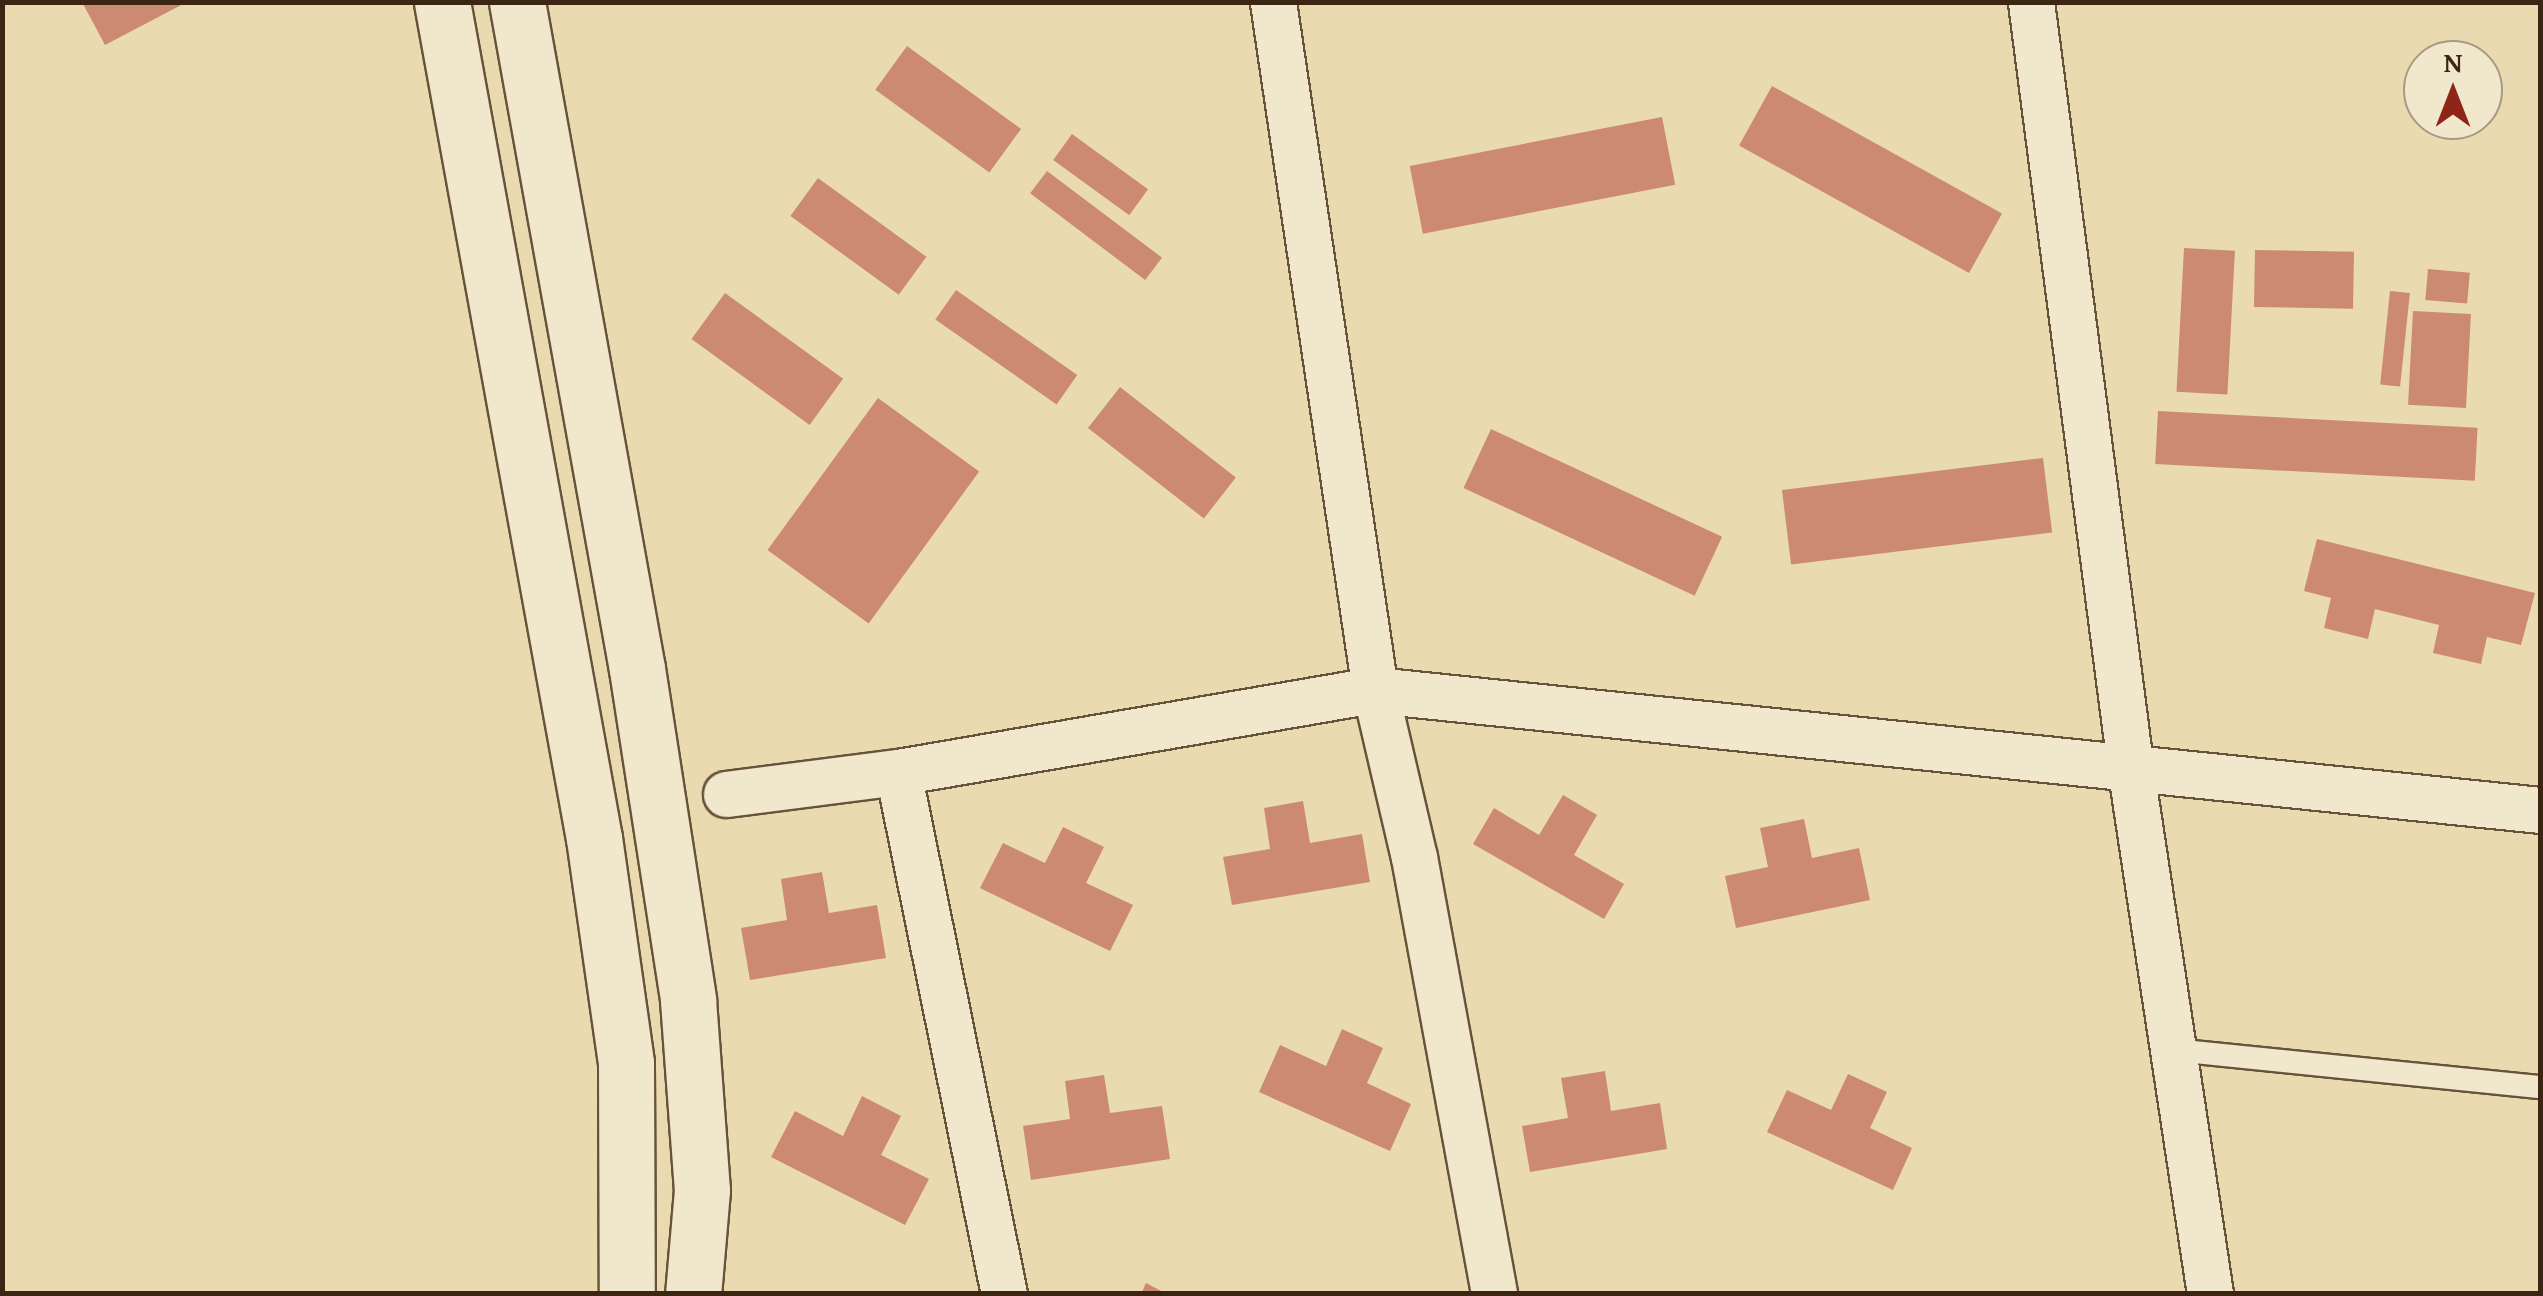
<!DOCTYPE html>
<html>
<head>
<meta charset="utf-8">
<style>
	body { margin:0 }
	#map { position:relative; width:2543px; height:1296px; overflow:hidden; background:#e9dab0; font-family:"Gentium Book Plus",serif }
	div>[style] { position:absolute }
	.building>* { inset:0; background:#cd8a73; transform-origin:0 0 }
	.roads { filter:drop-shadow(2px 0 #68523a) drop-shadow(-2px 0 #68523a) drop-shadow(0 2px #68523a) drop-shadow(0 -2px #68523a) }
	.service>* { height:22px; margin:-11px; padding:0 11px; transform-origin:11px; border-radius:11px; background:#f1e7cc }
	.minor>* { height:45px; margin:-22.5px; padding:0 22.5px; transform-origin:22.5px; border-radius:22.5px; background:#f1e7cc }
	.secondary>* { height:55px; margin:-27.5px; padding:0 27.5px; transform-origin:27.5px; border-radius:27.5px; background:#f1e7cc }
	span { translate:-50% -50%; white-space:nowrap; text-align:center; line-height:1.15; -webkit-text-stroke:8px #f1e7cc; paint-order:stroke }
	.frame { position:absolute; inset:0; border:5px solid #3d2513; pointer-events:none }
	.north { position:absolute; left:2403px; top:40px; width:100px; height:100px; box-sizing:border-box; background:#f1e7cc; border:2px solid #a99982; border-radius:50%; rotate:0deg; font-size:28px; font-weight:700; line-height:40px; text-align:center; color:#3d2513 }
	.north::after { content:''; display:block; margin:auto; width:35px; height:45px; background:#8f2418; clip-path:polygon(50% 0,100% 100%,50% 72%,0 100%) }
</style>
</head>
<body>
<div id="map">
	<div class="building">
		<div style="clip-path:polygon(82px 2px,187px 2px,105px 45px)"></div>
		<div style="left:907px;top:46px;width:141px;height:54px;rotate:36deg"></div>
		<div style="left:1772px;top:86px;width:263px;height:68px;rotate:29deg"></div>
		<div style="left:1662px;top:117px;width:69px;height:257px;rotate:79deg"></div>
		<div style="left:1072px;top:134px;width:94px;height:32px;rotate:36deg"></div>
		<div style="left:1047px;top:171px;width:144px;height:28px;rotate:37deg"></div>
		<div style="left:818px;top:178px;width:134px;height:47px;rotate:36deg"></div>
		<div style="left:2184px;top:248px;width:51px;height:144px;rotate:3deg"></div>
		<div style="left:2255px;top:250px;width:99px;height:57px;rotate:1deg"></div>
		<div style="left:2428px;top:269px;width:42px;height:31px;rotate:5deg"></div>
		<div style="left:956px;top:290px;width:148px;height:36px;rotate:35deg"></div>
		<div style="left:2390px;top:291px;width:20px;height:94px;rotate:6deg"></div>
		<div style="left:725px;top:293px;width:146px;height:57px;rotate:36deg"></div>
		<div style="left:2413px;top:311px;width:58px;height:94px;rotate:3deg"></div>
		<div style="left:1120px;top:387px;width:147px;height:52px;rotate:38deg"></div>
		<div style="left:878px;top:398px;width:125px;height:188px;rotate:36deg"></div>
		<div style="left:2158px;top:411px;width:320px;height:53px;rotate:3deg"></div>
		<div style="left:1491px;top:429px;width:255px;height:65px;rotate:25deg"></div>
		<div style="left:2043px;top:458px;width:75px;height:263px;rotate:83deg"></div>
		<div style="clip-path:polygon(2317px 539px,2535px 593px,2521px 645px,2487px 637px,2481px 664px,2433px 653px,2439px 625px,2375px 609px,2368px 639px,2324px 628px,2331px 598px,2304px 591px)"></div>
		<div style="clip-path:polygon(1563px 795px,1597px 815px,1574px 855px,1624px 884px,1604px 919px,1473px 844px,1494px 808px,1539px 835px)"></div>
		<div style="clip-path:polygon(1303px 801px,1310px 843px,1362px 834px,1370px 882px,1232px 905px,1223px 857px,1270px 849px,1264px 808px)"></div>
		<div style="clip-path:polygon(1804px 819px,1812px 858px,1859px 848px,1870px 900px,1736px 928px,1725px 876px,1768px 867px,1760px 828px)"></div>
		<div style="clip-path:polygon(1063px 827px,1104px 847px,1086px 883px,1133px 905px,1110px 951px,980px 888px,1003px 843px,1045px 863px)"></div>
		<div style="clip-path:polygon(822px 872px,829px 913px,877px 905px,886px 958px,750px 980px,741px 928px,787px 920px,781px 879px)"></div>
		<div style="clip-path:polygon(1342px 1029px,1383px 1048px,1367px 1083px,1411px 1104px,1390px 1151px,1259px 1092px,1280px 1045px,1326px 1066px)"></div>
		<div style="clip-path:polygon(1605px 1071px,1611px 1111px,1660px 1103px,1667px 1149px,1530px 1172px,1522px 1126px,1568px 1118px,1561px 1078px)"></div>
		<div style="clip-path:polygon(1848px 1074px,1887px 1092px,1870px 1128px,1912px 1148px,1893px 1190px,1767px 1132px,1787px 1090px,1831px 1110px)"></div>
		<div style="clip-path:polygon(1104px 1075px,1110px 1113px,1162px 1106px,1170px 1159px,1031px 1180px,1023px 1126px,1070px 1119px,1065px 1081px)"></div>
		<div style="clip-path:polygon(862px 1096px,901px 1116px,881px 1155px,929px 1179px,905px 1225px,771px 1157px,795px 1111px,843px 1136px)"></div>
		<div style="clip-path:polygon(1146px 1283px,1167px 1294px,1141px 1294px)"></div>
	</div>
	<div class="roads">
		<div class="service">
			<div style="left:2174px;top:1050px;width:368px;rotate:5.8deg"></div>
		</div>
		<div class="minor">
			<div style="left:1273px;top:2px;width:696px;rotate:81.57deg"></div>
			<div style="left:1375px;top:690px;width:171px;rotate:76.9deg"></div>
			<div style="left:1414px;top:857px;width:444px;rotate:79.6deg"></div>
			<div style="left:2031px;top:2px;width:776px;rotate:82.6deg"></div>
			<div style="left:2131px;top:772px;width:528px;rotate:81.39deg"></div>
			<div style="left:898px;top:772px;width:533px;rotate:78.52deg"></div>
			<div style="left:726px;top:794px;width:173px;rotate:-7.3deg"></div>
			<div style="left:898px;top:772px;width:484px;rotate:-9.8deg"></div>
			<div style="left:1375px;top:690px;width:1171px;rotate:5.88deg"></div>
		</div>
		<div class="secondary">
			<div style="left:442px;top:2px;width:850px;rotate:79.7deg"></div>
			<div style="left:594px;top:838px;width:227px;rotate:81.9deg"></div>
			<div style="left:626px;top:1063px;width:231px;rotate:89.8deg"></div>
			<div style="left:517px;top:2px;width:678px;rotate:79.8deg"></div>
			<div style="left:637px;top:669px;width:335px;rotate:81.2deg"></div>
			<div style="left:688px;top:1000px;width:191px;rotate:85.8deg"></div>
			<div style="left:702px;top:1190px;width:104px;rotate:94.9deg"></div>
		</div>
	</div>
	<div class="frame"></div>
	<div class="north">N</div>
</div>
</body>
</html>
